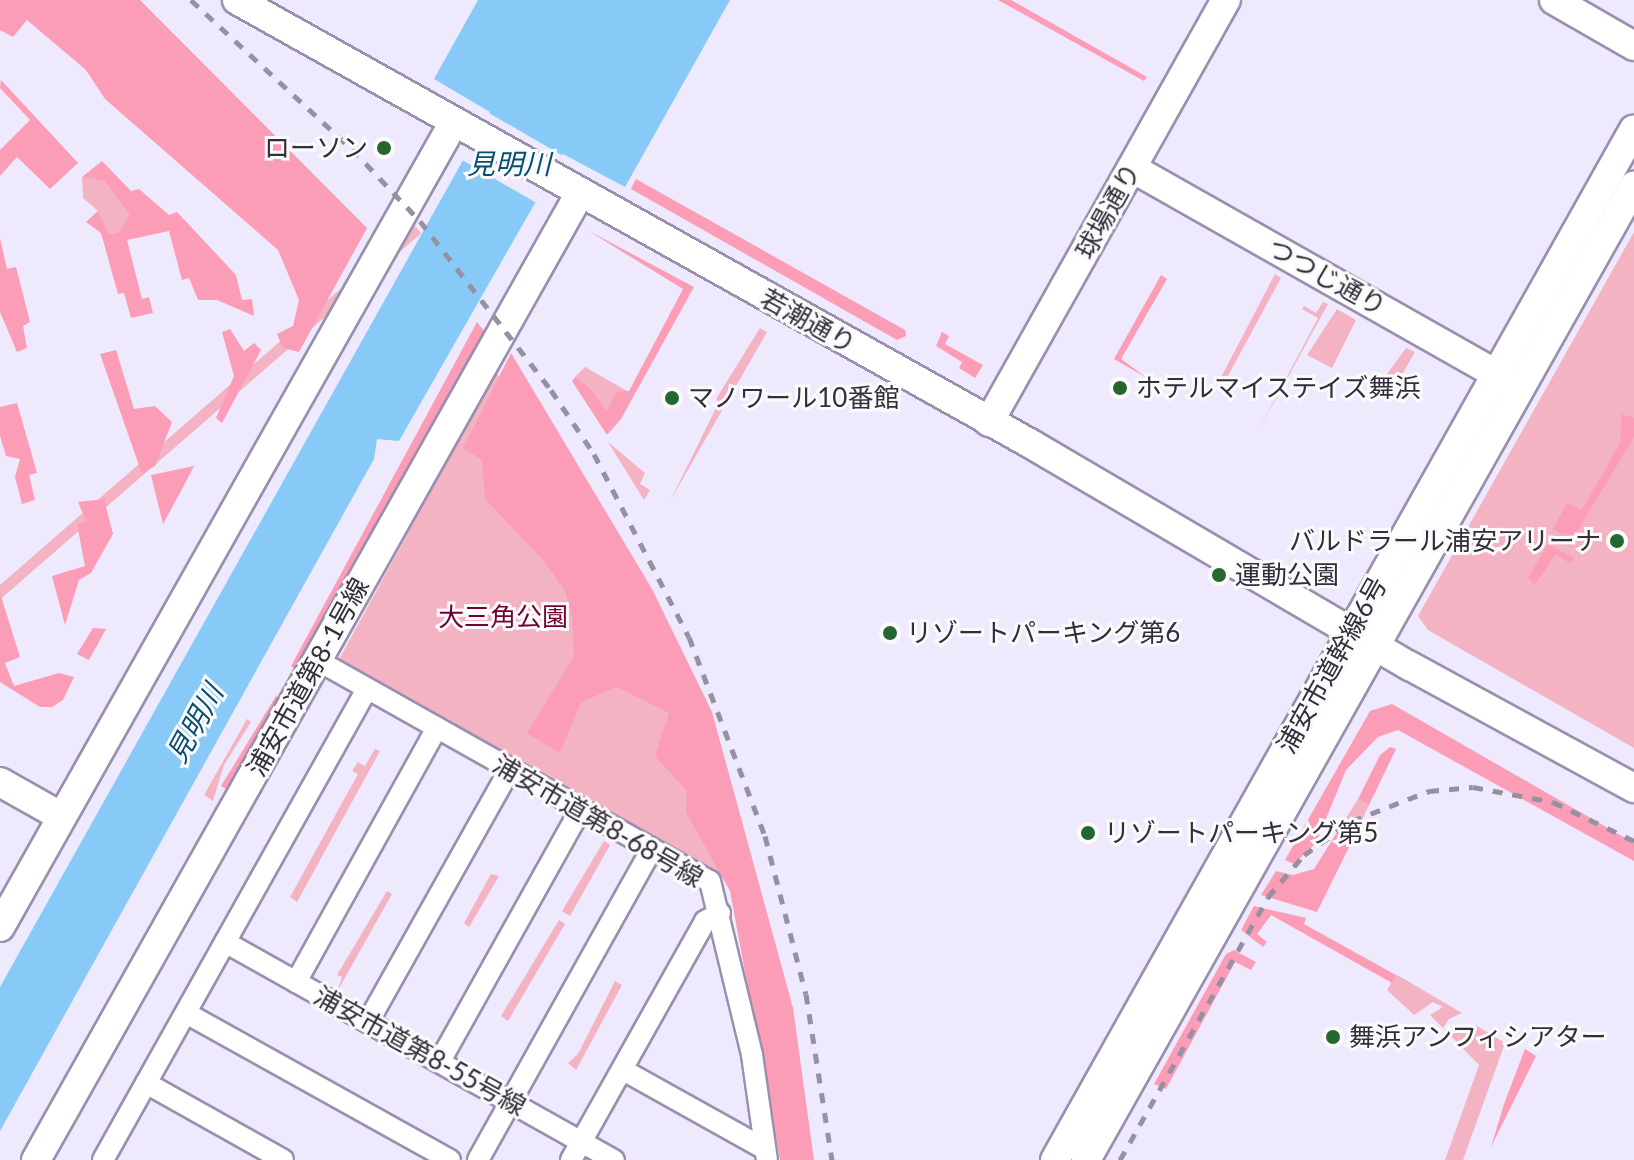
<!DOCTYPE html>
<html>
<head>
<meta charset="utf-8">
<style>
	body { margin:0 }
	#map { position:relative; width:1634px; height:1160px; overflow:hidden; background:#efe9fd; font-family:Lato,"Noto Sans JP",sans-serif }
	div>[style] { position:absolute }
	.green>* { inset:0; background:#f3b3c3; transform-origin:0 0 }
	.forest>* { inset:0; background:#fb9db6 }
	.water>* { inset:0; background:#88caf7 }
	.pier>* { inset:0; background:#efe9fd; transform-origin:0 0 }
	.roads { filter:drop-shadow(2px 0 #9a8fae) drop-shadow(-2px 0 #9a8fae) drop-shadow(0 2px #9a8fae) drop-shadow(0 -2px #9a8fae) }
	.street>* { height:20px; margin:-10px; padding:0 10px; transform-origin:10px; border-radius:10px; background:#fff }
	.secondary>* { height:28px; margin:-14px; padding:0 14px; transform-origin:14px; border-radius:14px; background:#fff }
	.rail>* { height:5px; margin-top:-2.5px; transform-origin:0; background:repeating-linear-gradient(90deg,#9691a1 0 10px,transparent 0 20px) }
	.dots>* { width:22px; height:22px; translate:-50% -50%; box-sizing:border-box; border:4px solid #fafafa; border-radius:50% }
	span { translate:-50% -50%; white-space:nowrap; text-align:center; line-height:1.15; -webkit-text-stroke:6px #fafafa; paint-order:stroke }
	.poi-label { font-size:26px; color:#322e3b }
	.right { translate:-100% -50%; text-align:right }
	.left { translate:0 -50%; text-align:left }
	.street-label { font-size:26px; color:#322e3b }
	.park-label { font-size:26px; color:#720034 }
	.water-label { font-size:28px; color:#084e72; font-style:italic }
</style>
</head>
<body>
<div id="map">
	<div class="green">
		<div style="clip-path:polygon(82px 177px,104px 181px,129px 214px,120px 233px,110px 235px,98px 211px,83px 198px)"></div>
		<div style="left:414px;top:225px;width:11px;height:707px;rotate:49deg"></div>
		<div style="clip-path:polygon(1634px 232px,1634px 748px,1428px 630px,1418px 616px)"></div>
		<div style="clip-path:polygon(1275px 274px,1281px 278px,1223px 385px,1218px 383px)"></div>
		<div style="clip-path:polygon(1323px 302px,1328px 304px,1255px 437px,1318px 318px,1302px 309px,1304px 306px,1316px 313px)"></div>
		<div style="clip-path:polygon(1337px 309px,1356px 320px,1332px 368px,1307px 355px)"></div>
		<div style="clip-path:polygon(760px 328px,767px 332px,670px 501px,719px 402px,716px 399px)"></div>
		<div style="clip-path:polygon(1406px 348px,1415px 352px,1389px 397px,1376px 389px)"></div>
		<div style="clip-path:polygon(585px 367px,629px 392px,606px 412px,589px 387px,575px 377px)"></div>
		<div style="clip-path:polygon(496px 372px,577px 494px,738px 868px,715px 875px,337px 663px)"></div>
		<div style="clip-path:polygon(608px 442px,645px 473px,640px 484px,650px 490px,644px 500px)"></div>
		<div style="clip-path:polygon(247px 719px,251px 722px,224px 765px,213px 801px,204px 795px)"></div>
		<div style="clip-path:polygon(375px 749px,380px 751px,297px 902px,290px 897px,358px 774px,352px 771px,358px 762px,365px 766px)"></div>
		<div style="clip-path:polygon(1358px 799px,1369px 805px,1356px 833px,1341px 826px)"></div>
		<div style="clip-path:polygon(604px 841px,610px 845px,570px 916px,562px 911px)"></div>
		<div style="clip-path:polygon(491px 874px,499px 876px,469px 927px,464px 923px)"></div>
		<div style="clip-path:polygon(387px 891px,392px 894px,337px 992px,342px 977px,337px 975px)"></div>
		<div style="clip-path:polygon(559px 920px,565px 924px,508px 1021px,501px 1016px)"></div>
		<div style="clip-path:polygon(1396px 975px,1399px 976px,1462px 1013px,1449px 1019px,1443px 1028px,1430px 1015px,1443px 1007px,1433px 1002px,1414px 1015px,1387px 990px)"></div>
		<div style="clip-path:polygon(615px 981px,622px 985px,576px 1070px,568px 1063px,578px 1054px)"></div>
		<div style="clip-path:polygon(1477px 1026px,1505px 1043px,1463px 1160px,1445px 1160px,1479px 1065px,1450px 1035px,1455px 1027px)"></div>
	</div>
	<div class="forest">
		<div style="clip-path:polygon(0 0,140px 0,367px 228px,299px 352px,283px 348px,277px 334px,293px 326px,299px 300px,278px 250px,105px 99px,86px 70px,27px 20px,13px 37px,0 30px)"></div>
		<div style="clip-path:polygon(998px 0,1011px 0,1147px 77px,1144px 81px)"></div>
		<div style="clip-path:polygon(1px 80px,78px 163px,50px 189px,17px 157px,0 176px,0 150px,30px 120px,0 88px)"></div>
		<div style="clip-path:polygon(102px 161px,131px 191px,139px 189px,169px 215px,177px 212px,236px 275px,242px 300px,252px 299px,254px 316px,217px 300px,198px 300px,189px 278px,182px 280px,169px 231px,127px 240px,142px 299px,149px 297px,153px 313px,131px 318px,124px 293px,118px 294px,101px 233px,86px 222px,98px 211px,110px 235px,120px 232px,129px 214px,104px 181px,82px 177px)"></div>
		<div style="clip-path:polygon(636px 179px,905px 330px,906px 336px,897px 340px,631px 189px)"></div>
		<div style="clip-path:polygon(587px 230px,694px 287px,621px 419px,607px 435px,572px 381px,575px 377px,589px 387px,607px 411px,616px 392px,629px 391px,683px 289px)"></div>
		<div style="clip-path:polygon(0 238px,7px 269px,16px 267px,30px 322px,23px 326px,27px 348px,17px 352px,0 312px)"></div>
		<div style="clip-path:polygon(1161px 275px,1167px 279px,1121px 359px,1147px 378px,1114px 359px)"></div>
		<div style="clip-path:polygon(477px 322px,488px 336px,299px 672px,291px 666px)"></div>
		<div style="clip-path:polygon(230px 329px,244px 351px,254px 343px,261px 350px,222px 423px,216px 418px,234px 376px,222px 332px)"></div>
		<div style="clip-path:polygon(942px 332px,949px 336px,945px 344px,983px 365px,975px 378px,959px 368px,962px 362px,936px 346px)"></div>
		<div style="clip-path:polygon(116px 350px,134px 409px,155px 406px,172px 422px,155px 466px,142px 474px,100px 354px)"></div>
		<div style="clip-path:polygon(511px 353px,652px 589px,712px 712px,793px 1008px,814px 1160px,780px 1160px,730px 891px,686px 812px,687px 791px,655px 756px,669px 713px,617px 687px,581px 702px,560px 753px,527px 733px,574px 656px,572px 617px,565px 591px,543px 560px,485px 499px,482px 460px,463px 448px)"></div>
		<div style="clip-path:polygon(17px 403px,37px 473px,29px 475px,35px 500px,22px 504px,15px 477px,20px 459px,6px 456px,0 436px,0 407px)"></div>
		<div style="clip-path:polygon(1622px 414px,1634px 418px,1634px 437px,1575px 535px,1559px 533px,1553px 529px,1567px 503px,1582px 510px,1620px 443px)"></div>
		<div style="clip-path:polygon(194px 466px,181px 491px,163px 524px,151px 475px)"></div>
		<div style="clip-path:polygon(104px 499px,113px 534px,91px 573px,79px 580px,65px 625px,52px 576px,85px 566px,77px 524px,86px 521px,78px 502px)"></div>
		<div style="clip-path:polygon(1548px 544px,1574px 558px,1571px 564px,1556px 554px,1535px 584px,1528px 578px)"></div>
		<div style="clip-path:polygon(0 593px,20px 657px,5px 663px,14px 686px,59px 673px,74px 677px,63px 700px,52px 707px,40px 707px,0 682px)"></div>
		<div style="clip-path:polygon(93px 628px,106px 629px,89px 660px,77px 654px)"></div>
		<div style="clip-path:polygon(276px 696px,283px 701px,231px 792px,221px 786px)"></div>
		<div style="clip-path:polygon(1392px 704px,1634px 843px,1634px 861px,1398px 730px,1378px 737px,1346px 770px,1316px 843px,1294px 864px,1285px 860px,1370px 711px)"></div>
		<div style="clip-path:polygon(1390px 747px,1396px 749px,1369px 805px,1358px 799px,1380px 755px)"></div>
		<div style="clip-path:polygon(1341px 826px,1356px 833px,1317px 912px,1261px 895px,1276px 871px,1293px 875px,1314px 869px)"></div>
		<div style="clip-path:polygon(1254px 906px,1306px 918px,1304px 924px,1396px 975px,1392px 983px,1271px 915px,1257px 934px,1267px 942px,1263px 947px,1241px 930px)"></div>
		<div style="clip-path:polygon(1234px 950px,1256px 962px,1251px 970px,1235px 962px,1166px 1089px,1154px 1084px,1226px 954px)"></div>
		<div style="clip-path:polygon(1525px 1049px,1536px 1056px,1491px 1147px,1504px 1104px)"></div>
	</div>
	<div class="water">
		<div style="clip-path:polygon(478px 0,730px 0,625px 187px,563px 154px,399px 441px,377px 439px,374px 459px,0 1131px,0 987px,490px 112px,434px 79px)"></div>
	</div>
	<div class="pier">
		<div style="left:487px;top:112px;width:87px;height:54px;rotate:30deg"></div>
	</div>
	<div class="roads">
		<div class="street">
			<div style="left:317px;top:660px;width:451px;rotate:29.4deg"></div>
			<div style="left:710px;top:881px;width:179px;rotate:76.4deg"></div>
			<div style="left:752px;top:1055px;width:106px;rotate:81.9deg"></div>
			<div style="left:225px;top:942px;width:446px;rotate:29.3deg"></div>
			<div style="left:296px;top:982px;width:291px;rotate:-61deg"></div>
			<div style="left:186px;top:1013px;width:302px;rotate:29.1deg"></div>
			<div style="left:368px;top:1022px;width:290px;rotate:-60.7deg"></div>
			<div style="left:440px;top:1061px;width:289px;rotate:-60.8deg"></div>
			<div style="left:623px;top:1070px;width:162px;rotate:29.1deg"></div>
			<div style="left:146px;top:1083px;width:157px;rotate:29.3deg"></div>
			<div style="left:103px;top:1160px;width:540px;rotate:-60.73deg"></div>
			<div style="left:478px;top:1160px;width:356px;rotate:-60.8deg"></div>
			<div style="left:571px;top:1160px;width:274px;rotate:-60.7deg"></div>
			<div style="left:705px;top:921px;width:17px;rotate:-28deg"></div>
		</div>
		<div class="secondary">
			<div style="left:237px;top:0;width:910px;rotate:29.21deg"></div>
			<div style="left:1031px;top:444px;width:439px;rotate:30.4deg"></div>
			<div style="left:1410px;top:666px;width:255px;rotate:28.6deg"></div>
			<div style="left:1554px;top:0;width:92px;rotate:29.9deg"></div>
			<div style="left:1132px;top:168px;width:435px;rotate:29.5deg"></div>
			<div style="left:989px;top:422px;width:484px;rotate:-60.7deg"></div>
			<div style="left:0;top:782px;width:71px;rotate:29.4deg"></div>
			<div style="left:0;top:927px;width:924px;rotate:-60.58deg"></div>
			<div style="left:36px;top:1160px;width:1110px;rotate:-60.64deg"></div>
			<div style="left:1055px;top:1160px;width:1182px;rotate:-60.68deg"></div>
			<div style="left:1086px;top:1160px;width:1118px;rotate:-60.64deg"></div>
		</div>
	</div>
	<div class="rail">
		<div style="left:191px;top:0;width:219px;rotate:42.8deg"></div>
		<div style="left:352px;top:149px;width:99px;rotate:46.6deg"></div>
		<div style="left:420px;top:221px;width:214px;rotate:52.2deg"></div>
		<div style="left:551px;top:390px;width:77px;rotate:56.1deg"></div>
		<div style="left:594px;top:454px;width:206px;rotate:62.6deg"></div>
		<div style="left:689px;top:637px;width:213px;rotate:69.1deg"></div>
		<div style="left:765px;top:836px;width:163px;rotate:75.5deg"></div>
		<div style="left:806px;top:994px;width:168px;rotate:81.1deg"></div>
		<div style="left:1120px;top:1160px;width:302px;rotate:-60.6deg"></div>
		<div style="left:1268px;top:897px;width:55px;rotate:-49.4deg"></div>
		<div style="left:1304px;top:855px;width:59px;rotate:-35.3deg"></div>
		<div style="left:1352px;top:821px;width:83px;rotate:-21.3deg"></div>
		<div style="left:1429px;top:791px;width:44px;rotate:-5.2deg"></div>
		<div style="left:1473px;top:787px;width:81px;rotate:10.6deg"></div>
		<div style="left:1553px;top:802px;width:90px;rotate:25.7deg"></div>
	</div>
	<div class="dots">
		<div style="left:384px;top:148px;background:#266730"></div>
		<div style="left:1120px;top:388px;background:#266730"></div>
		<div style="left:672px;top:398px;background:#266730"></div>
		<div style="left:1617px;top:541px;background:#266730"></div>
		<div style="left:1219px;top:575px;background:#266730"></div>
		<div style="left:890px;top:633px;background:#266730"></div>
		<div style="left:1088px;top:833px;background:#266730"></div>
		<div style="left:1333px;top:1037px;background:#266730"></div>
	</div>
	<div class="poi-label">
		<span class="right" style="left:368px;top:148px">ローソン</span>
		<span class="left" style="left:1136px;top:388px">ホテルマイステイズ舞浜</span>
		<span class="left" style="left:688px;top:398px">マノワール10番館</span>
		<span class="right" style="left:1601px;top:541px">バルドラール浦安アリーナ</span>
		<span class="left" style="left:1235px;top:575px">運動公園</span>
		<span class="left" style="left:906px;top:633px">リゾートパーキング第6</span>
		<span class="left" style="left:1104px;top:833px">リゾートパーキング第5</span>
		<span class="left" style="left:1349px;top:1037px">舞浜アンフィシアター</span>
	</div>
	<div class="street-label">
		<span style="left:1108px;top:211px;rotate:-61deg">球場通り</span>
		<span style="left:1327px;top:277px;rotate:29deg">つつじ通り</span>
		<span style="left:808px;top:321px;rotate:29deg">若潮通り</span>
		<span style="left:1332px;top:665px;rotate:-61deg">浦安市道幹線6号</span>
		<span style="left:308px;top:677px;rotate:-61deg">浦安市道第8-1号線</span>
		<span style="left:598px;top:821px;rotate:30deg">浦安市道第8-68号線</span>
		<span style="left:420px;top:1051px;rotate:29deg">浦安市道第8-55号線</span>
	</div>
	<div class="park-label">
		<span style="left:503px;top:617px">大三角公園</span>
	</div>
	<div class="water-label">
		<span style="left:509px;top:163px">見明川</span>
		<span style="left:194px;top:723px;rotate:-61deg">見明川</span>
	</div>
</div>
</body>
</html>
